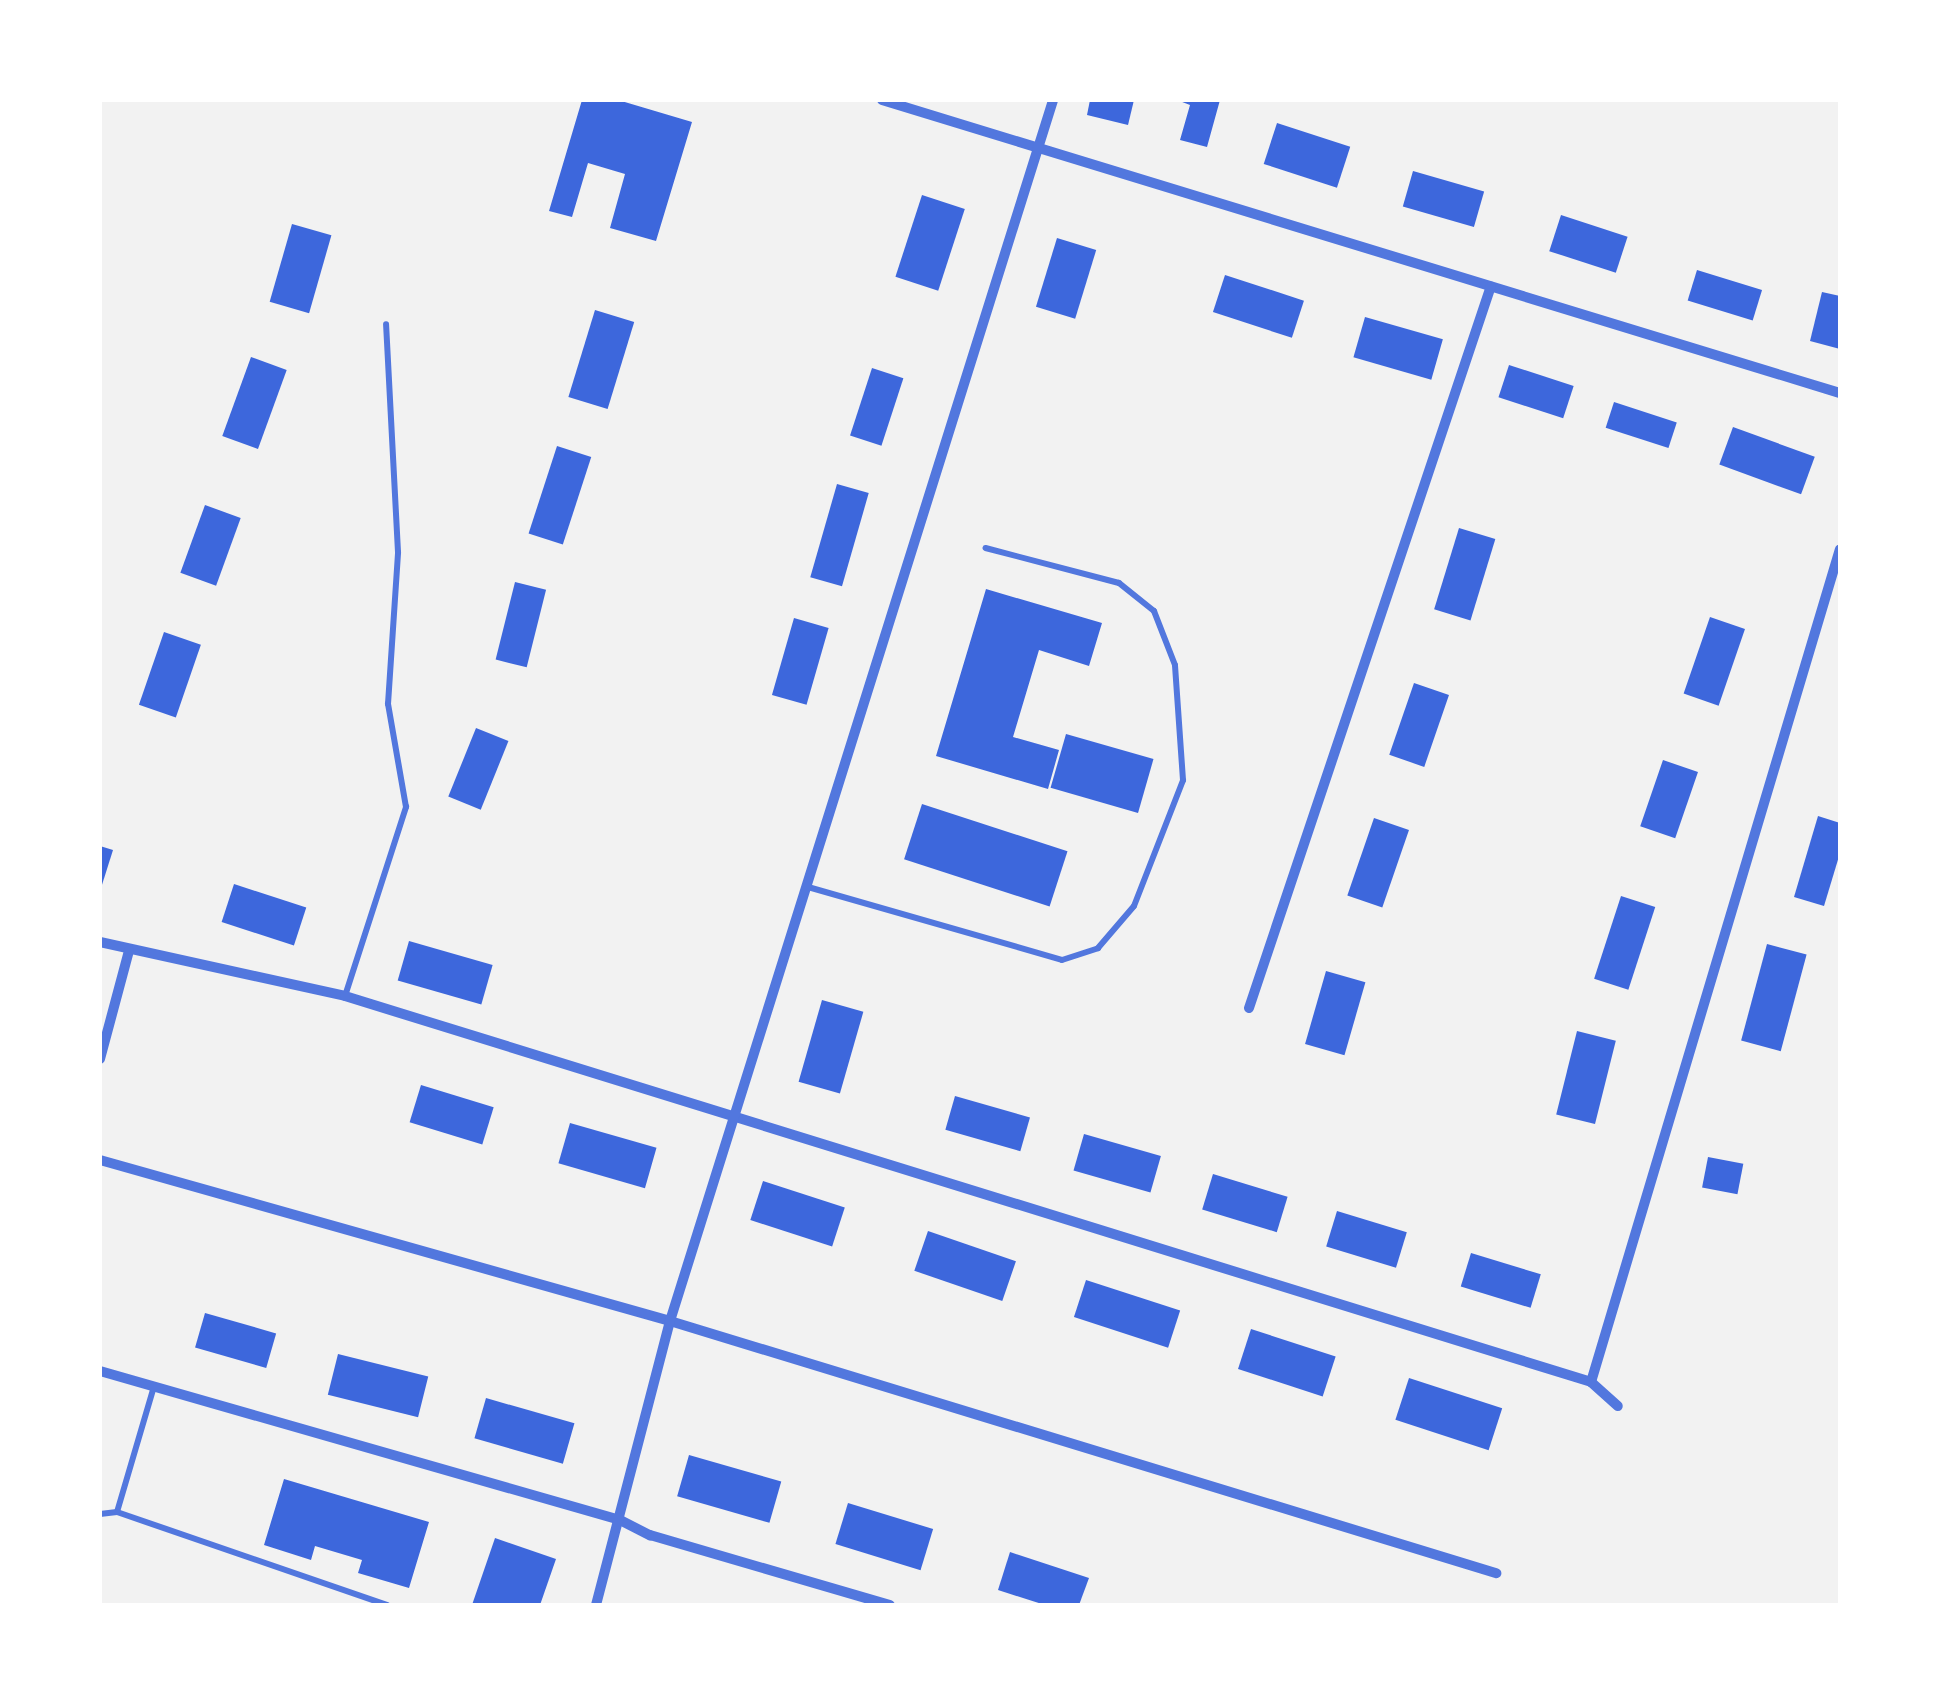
<!DOCTYPE html>
<html>
<head>
<meta charset="utf-8">
<style>
	body { margin:0 }
	#map { position:relative; width:1940px; height:1705px; overflow:hidden; background:#f2f2f2; font-family:"Exo 2",sans-serif }
	div>[style] { position:absolute }
	.building>* { inset:0; background:#3d67dc; transform-origin:0 0 }
	.service>* { height:6px; margin:-3px; padding:0 3px; transform-origin:3px; border-radius:3px; background:#5277de }
	.minor>* { height:10px; margin:-5px; padding:0 5px; transform-origin:5px; border-radius:5px; background:#5277de }
	span { translate:-50% -50%; white-space:nowrap; text-align:center; line-height:1.15; -webkit-text-stroke:8px #fff; paint-order:stroke }
	.frame { position:absolute; inset:0; border:102px solid #fff; pointer-events:none }
</style>
</head>
<body>
<div id="map">
	<div class="building">
		<div style="clip-path:polygon(582px 100px,618px 100px,692px 122px,656px 241px,610px 228px,625px 174px,588px 163px,572px 217px,549px 211px)"></div>
		<div style="clip-path:polygon(1090px 100px,1134px 100px,1128px 125px,1087px 115px)"></div>
		<div style="clip-path:polygon(1177px 100px,1220px 100px,1207px 147px,1180px 140px,1190px 105px)"></div>
		<div style="left:1277px;top:123px;width:77px;height:43px;rotate:18deg"></div>
		<div style="left:1413px;top:171px;width:74px;height:37px;rotate:16deg"></div>
		<div style="left:922px;top:195px;width:45px;height:86px;rotate:18deg"></div>
		<div style="left:1561px;top:215px;width:70px;height:38px;rotate:18deg"></div>
		<div style="left:292px;top:224px;width:41px;height:81px;rotate:16deg"></div>
		<div style="left:1057px;top:238px;width:41px;height:72px;rotate:17deg"></div>
		<div style="left:1697px;top:270px;width:68px;height:32px;rotate:17deg"></div>
		<div style="left:1225px;top:275px;width:83px;height:39px;rotate:18deg"></div>
		<div style="clip-path:polygon(1822px 292px,1840px 296px,1840px 349px,1810px 341px)"></div>
		<div style="left:595px;top:310px;width:41px;height:91px;rotate:17deg"></div>
		<div style="left:1365px;top:317px;width:81px;height:42px;rotate:16deg"></div>
		<div style="left:251px;top:357px;width:38px;height:84px;rotate:20deg"></div>
		<div style="left:1509px;top:365px;width:68px;height:34px;rotate:18deg"></div>
		<div style="left:872px;top:368px;width:33px;height:71px;rotate:18deg"></div>
		<div style="left:1614px;top:402px;width:66px;height:27px;rotate:18deg"></div>
		<div style="left:1733px;top:427px;width:87px;height:40px;rotate:20deg"></div>
		<div style="left:557px;top:446px;width:36px;height:92px;rotate:18deg"></div>
		<div style="left:837px;top:484px;width:33px;height:97px;rotate:16deg"></div>
		<div style="left:205px;top:505px;width:38px;height:72px;rotate:20deg"></div>
		<div style="left:1459px;top:528px;width:38px;height:85px;rotate:17deg"></div>
		<div style="left:515px;top:582px;width:32px;height:80px;rotate:14deg"></div>
		<div style="clip-path:polygon(986px 589px,1102px 623px,1089px 666px,1039px 650px,1013px 737px,1059px 750px,1048px 789px,936px 756px)"></div>
		<div style="left:1710px;top:617px;width:37px;height:81px;rotate:19deg"></div>
		<div style="left:794px;top:618px;width:36px;height:80px;rotate:16deg"></div>
		<div style="left:164px;top:632px;width:39px;height:77px;rotate:19deg"></div>
		<div style="left:1414px;top:683px;width:37px;height:76px;rotate:19deg"></div>
		<div style="left:476px;top:728px;width:35px;height:74px;rotate:22deg"></div>
		<div style="left:1066px;top:734px;width:91px;height:56px;rotate:16deg"></div>
		<div style="left:1663px;top:760px;width:37px;height:70px;rotate:19deg"></div>
		<div style="left:922px;top:804px;width:153px;height:58px;rotate:18deg"></div>
		<div style="clip-path:polygon(1818px 816px,1840px 823px,1840px 853px,1824px 906px,1794px 897px)"></div>
		<div style="left:1374px;top:818px;width:37px;height:82px;rotate:19deg"></div>
		<div style="clip-path:polygon(100px 846px,113px 850px,101px 888px,100px 888px)"></div>
		<div style="left:234px;top:884px;width:76px;height:40px;rotate:18deg"></div>
		<div style="left:1621px;top:896px;width:36px;height:87px;rotate:18deg"></div>
		<div style="left:409px;top:941px;width:87px;height:41px;rotate:16deg"></div>
		<div style="left:1767px;top:944px;width:41px;height:100px;rotate:15deg"></div>
		<div style="left:1326px;top:971px;width:41px;height:76px;rotate:16deg"></div>
		<div style="left:822px;top:1000px;width:43px;height:85px;rotate:16deg"></div>
		<div style="left:1577px;top:1031px;width:40px;height:86px;rotate:14deg"></div>
		<div style="left:421px;top:1085px;width:76px;height:39px;rotate:17deg"></div>
		<div style="left:955px;top:1096px;width:78px;height:35px;rotate:16deg"></div>
		<div style="left:570px;top:1123px;width:90px;height:42px;rotate:16deg"></div>
		<div style="left:1084px;top:1134px;width:80px;height:38px;rotate:16deg"></div>
		<div style="left:1708px;top:1157px;width:36px;height:31px;rotate:11deg"></div>
		<div style="left:1213px;top:1174px;width:78px;height:37px;rotate:17deg"></div>
		<div style="left:763px;top:1181px;width:86px;height:41px;rotate:18deg"></div>
		<div style="left:1337px;top:1211px;width:73px;height:37px;rotate:17deg"></div>
		<div style="left:928px;top:1231px;width:93px;height:42px;rotate:19deg"></div>
		<div style="left:1471px;top:1253px;width:73px;height:35px;rotate:17deg"></div>
		<div style="left:1086px;top:1280px;width:99px;height:39px;rotate:18deg"></div>
		<div style="left:205px;top:1313px;width:74px;height:36px;rotate:16deg"></div>
		<div style="left:1251px;top:1329px;width:89px;height:42px;rotate:18deg"></div>
		<div style="left:338px;top:1354px;width:93px;height:42px;rotate:14deg"></div>
		<div style="left:1409px;top:1378px;width:98px;height:44px;rotate:18deg"></div>
		<div style="left:486px;top:1398px;width:92px;height:42px;rotate:16deg"></div>
		<div style="left:689px;top:1455px;width:96px;height:43px;rotate:16deg"></div>
		<div style="clip-path:polygon(284px 1479px,429px 1522px,409px 1588px,358px 1573px,362px 1560px,315px 1546px,311px 1560px,264px 1545px)"></div>
		<div style="left:848px;top:1503px;width:89px;height:43px;rotate:17deg"></div>
		<div style="clip-path:polygon(495px 1538px,556px 1559px,540px 1605px,472px 1605px)"></div>
		<div style="clip-path:polygon(1010px 1552px,1089px 1578px,1079px 1605px,1045px 1605px,998px 1590px)"></div>
	</div>
	<div class="service">
		<div style="left:808px;top:887px;width:264px;rotate:16deg"></div>
		<div style="left:1062px;top:960px;width:38px;rotate:-18deg"></div>
		<div style="left:1098px;top:948px;width:55px;rotate:-49.4deg"></div>
		<div style="left:1134px;top:906px;width:135px;rotate:-68.7deg"></div>
		<div style="left:1183px;top:780px;width:115px;rotate:-94deg"></div>
		<div style="left:1175px;top:665px;width:58px;rotate:-111.3deg"></div>
		<div style="left:1154px;top:611px;width:45px;rotate:-141.3deg"></div>
		<div style="left:1119px;top:583px;width:138px;rotate:-165.3deg"></div>
		<div style="left:345px;top:996px;width:199px;rotate:-72.1deg"></div>
		<div style="left:406px;top:807px;width:105px;rotate:-99.9deg"></div>
		<div style="left:388px;top:704px;width:152px;rotate:-86.2deg"></div>
		<div style="left:398px;top:552px;width:228px;rotate:-93deg"></div>
		<div style="left:117px;top:1512px;width:131px;rotate:-73.6deg"></div>
		<div style="left:100px;top:1514px;width:17px;rotate:-7deg"></div>
		<div style="left:117px;top:1512px;width:286px;rotate:19deg"></div>
	</div>
	<div class="minor">
		<div style="left:882px;top:100px;width:1002px;rotate:17.01deg"></div>
		<div style="left:100px;top:942px;width:251px;rotate:12.4deg"></div>
		<div style="left:345px;top:996px;width:1304px;rotate:17.21deg"></div>
		<div style="left:1591px;top:1382px;width:36px;rotate:42deg"></div>
		<div style="left:1249px;top:1008px;width:761px;rotate:-71.47deg"></div>
		<div style="left:100px;top:1059px;width:112px;rotate:-75deg"></div>
		<div style="left:100px;top:1160px;width:592px;rotate:15.77deg"></div>
		<div style="left:670px;top:1321px;width:864px;rotate:16.97deg"></div>
		<div style="left:100px;top:1371px;width:541px;rotate:15.99deg"></div>
		<div style="left:620px;top:1520px;width:34px;rotate:27deg"></div>
		<div style="left:650px;top:1535px;width:250px;rotate:16.3deg"></div>
		<div style="left:1591px;top:1382px;width:869px;rotate:-73.36deg"></div>
		<div style="left:596px;top:1605px;width:293px;rotate:-75.4deg"></div>
		<div style="left:670px;top:1321px;width:1280px;rotate:-72.58deg"></div>
	</div>
	<div class="frame"></div>
</div>
</body>
</html>
